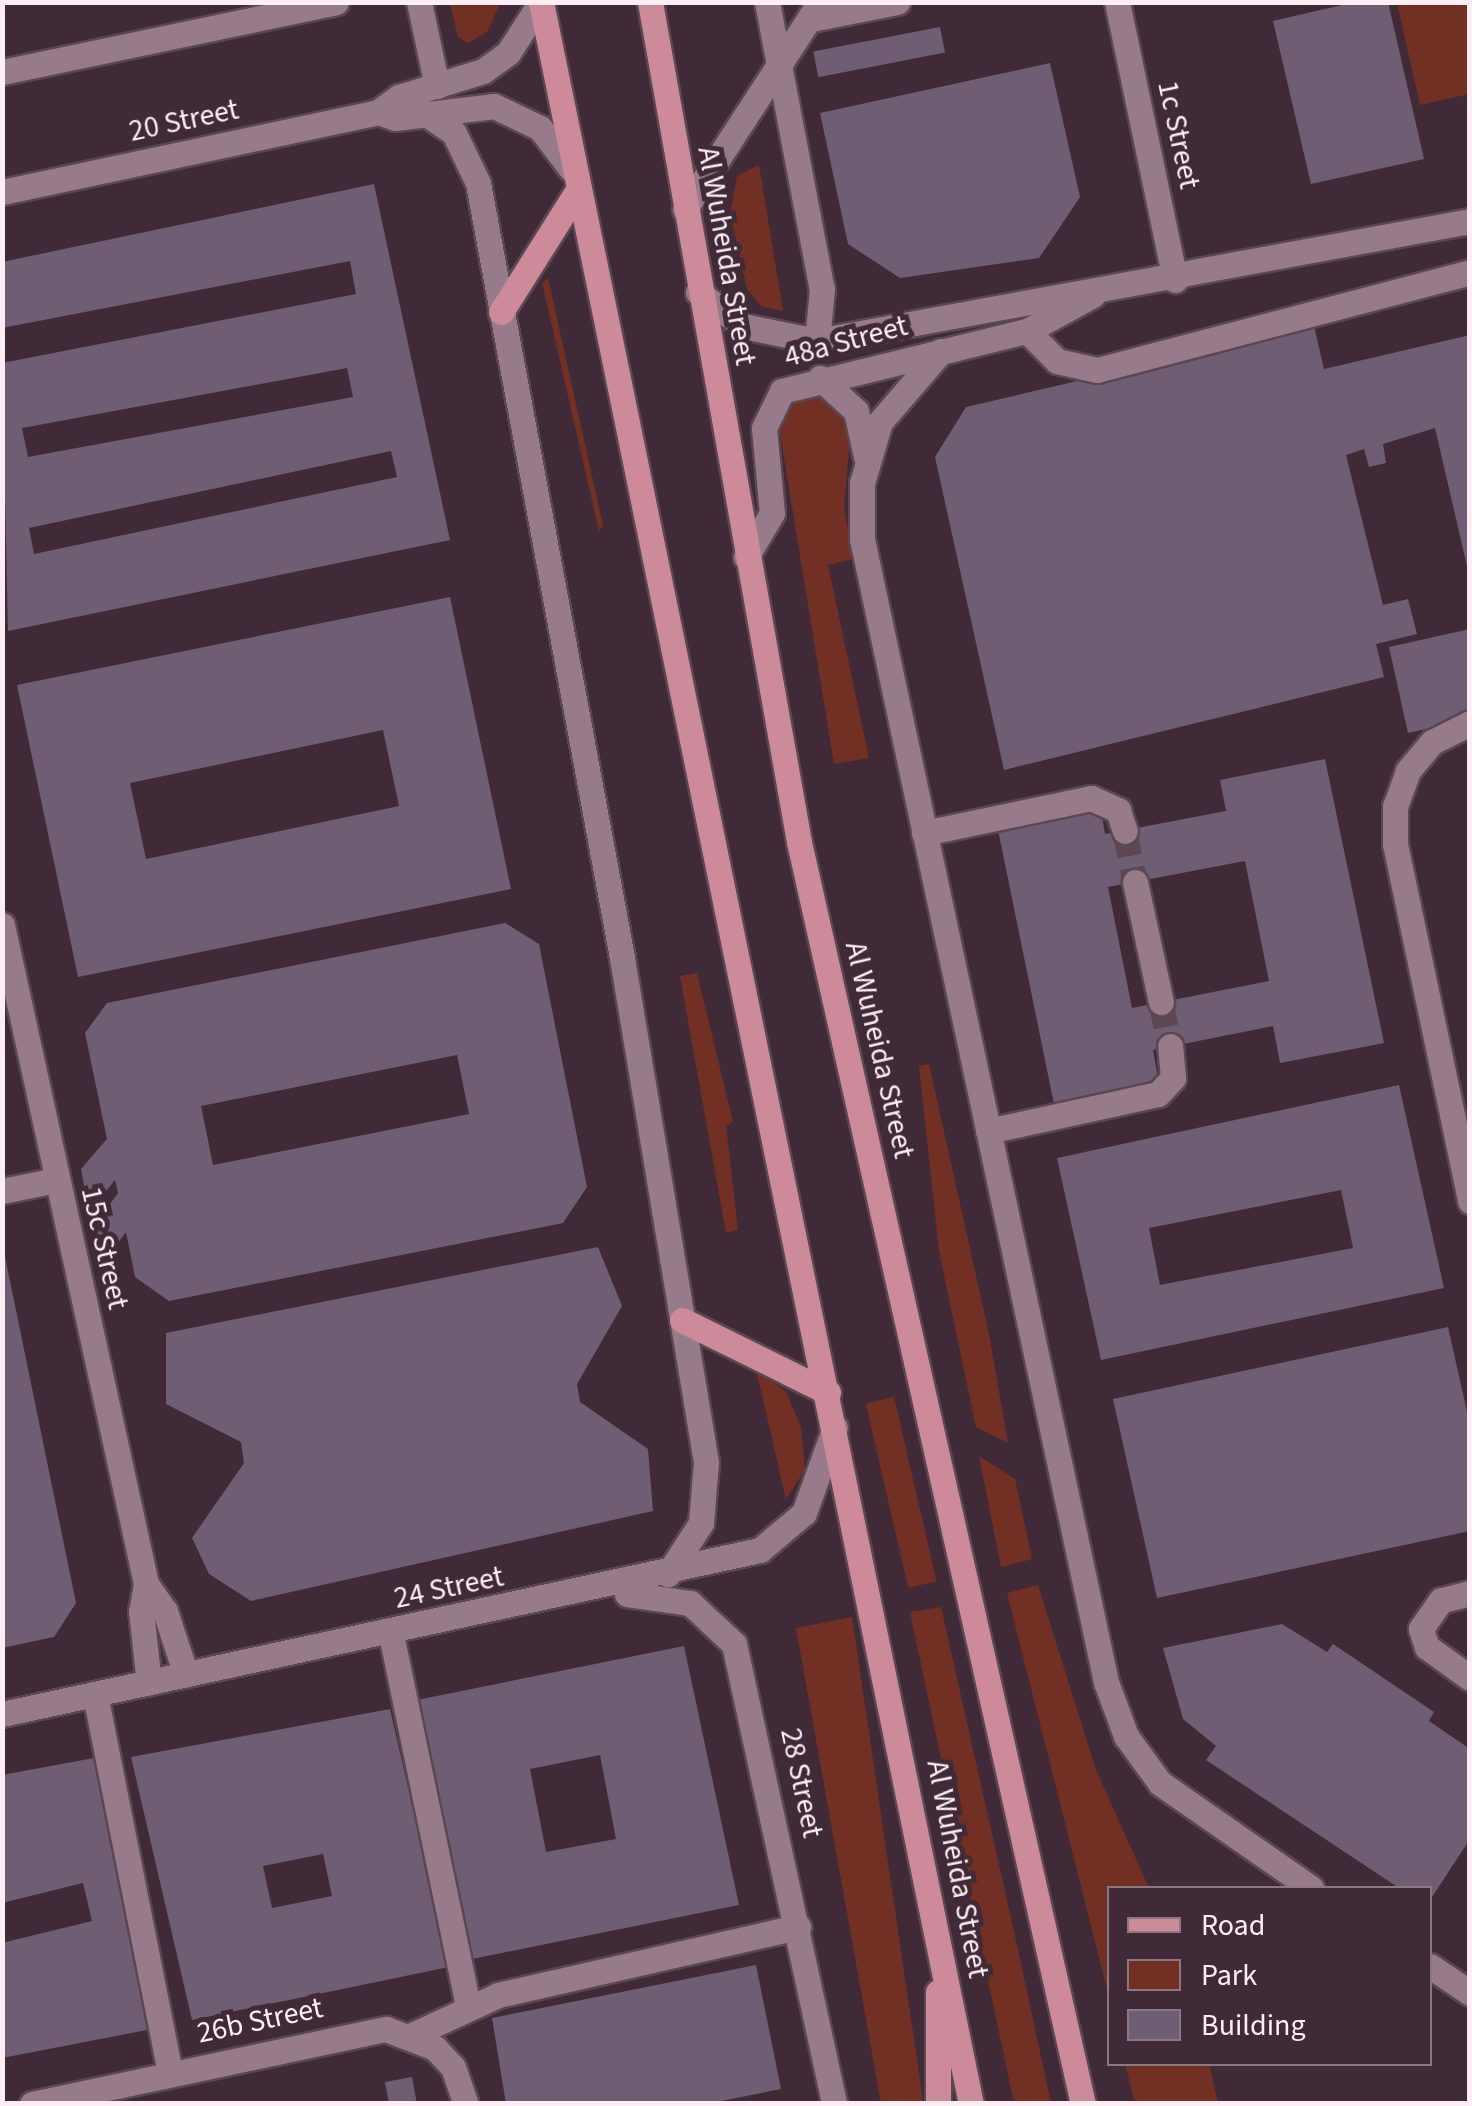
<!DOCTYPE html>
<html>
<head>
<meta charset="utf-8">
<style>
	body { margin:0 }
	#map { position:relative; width:1472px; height:2106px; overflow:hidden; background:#412a37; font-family:"Source Sans 3",sans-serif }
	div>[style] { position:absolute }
	.green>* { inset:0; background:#723024; transform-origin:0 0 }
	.building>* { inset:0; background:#6f5d73; transform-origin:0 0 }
	.minor-tunnel>* { height:25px; margin-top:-12.5px; transform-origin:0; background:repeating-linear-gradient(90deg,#5d4754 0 25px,transparent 0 37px) }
	.roads { filter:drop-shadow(2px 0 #5a4752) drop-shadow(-2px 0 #5a4752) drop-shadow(0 2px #5a4752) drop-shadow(0 -2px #5a4752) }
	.minor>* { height:25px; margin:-12.5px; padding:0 12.5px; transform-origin:12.5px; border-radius:12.5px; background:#977b8a }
	.major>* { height:25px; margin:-12.5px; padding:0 12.5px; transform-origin:12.5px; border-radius:12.5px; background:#cd8a9a }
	span { translate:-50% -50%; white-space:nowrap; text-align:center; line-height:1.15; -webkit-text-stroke:10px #412a37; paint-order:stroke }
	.street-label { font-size:30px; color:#fdedf5 }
	.frame { position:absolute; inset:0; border:5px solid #fdedf5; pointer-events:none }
	.legend { position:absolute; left:1107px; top:1886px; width:325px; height:180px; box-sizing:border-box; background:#412a37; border:2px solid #8c7883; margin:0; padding:12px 18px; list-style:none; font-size:30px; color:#fdedf5 }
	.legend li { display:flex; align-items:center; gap:20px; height:50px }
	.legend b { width:50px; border:2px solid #8c7883 }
</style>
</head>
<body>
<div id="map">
	<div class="green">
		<div style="clip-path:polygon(450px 3px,450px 2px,500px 3px,488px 31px,468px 43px,458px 37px)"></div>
		<div style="clip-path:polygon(1397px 3px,1469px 3px,1469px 94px,1420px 105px)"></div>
		<div style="clip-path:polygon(759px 165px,783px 311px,761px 306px,747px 289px,730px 212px,737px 176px)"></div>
		<div style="clip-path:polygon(548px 278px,603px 525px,599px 531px,542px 283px)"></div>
		<div style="clip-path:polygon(826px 388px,851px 427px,844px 506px,853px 559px,828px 565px,869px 758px,834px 764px,778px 421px,782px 404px)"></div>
		<div style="clip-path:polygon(697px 973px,733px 1122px,726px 1126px,738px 1230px,726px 1233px,680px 976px)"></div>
		<div style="clip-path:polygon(929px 1064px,989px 1334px,1008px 1443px,976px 1427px,939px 1251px,919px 1066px)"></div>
		<div style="clip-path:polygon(756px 1369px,786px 1392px,801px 1427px,805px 1470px,786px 1499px)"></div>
		<div style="left:894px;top:1397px;width:189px;height:29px;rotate:77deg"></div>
		<div style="clip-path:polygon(979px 1456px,1015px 1479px,1032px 1559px,1001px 1567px)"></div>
		<div style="clip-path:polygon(1038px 1585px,1096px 1770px,1149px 1888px,1110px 1888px,1109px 1997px,1007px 1593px)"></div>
		<div style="clip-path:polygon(941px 1607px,1015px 1936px,1051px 2103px,1014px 2103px,910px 1612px)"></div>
		<div style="clip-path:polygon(852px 1617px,918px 2067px,923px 2103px,881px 2103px,796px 1628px)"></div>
		<div style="clip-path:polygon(1125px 2064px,1209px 2064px,1218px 2103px,1135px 2103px)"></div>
	</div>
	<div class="building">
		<div style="clip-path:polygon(1355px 2px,1388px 2px,1424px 159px,1311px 184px,1273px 21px)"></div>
		<div style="left:940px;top:27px;width:26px;height:129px;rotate:79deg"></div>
		<div style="clip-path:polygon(1050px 63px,1080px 197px,1039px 258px,900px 278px,848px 244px,820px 113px)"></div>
		<div style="clip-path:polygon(evenodd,374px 184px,450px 540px,8px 631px,2px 363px,356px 294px,350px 261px,2px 328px,2px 262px,374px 184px,347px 368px,353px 397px,28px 457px,22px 428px,347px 368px,374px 184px,391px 451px,397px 477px,34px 554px,29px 528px,391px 451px)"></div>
		<div style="clip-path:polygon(1314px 326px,1324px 369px,1470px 335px,1470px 579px,1435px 428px,1383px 444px,1386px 463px,1369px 467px,1364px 449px,1346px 455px,1383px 605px,1408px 599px,1417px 634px,1376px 644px,1384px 677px,1004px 770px,935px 457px,966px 407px)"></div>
		<div style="clip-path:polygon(evenodd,450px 597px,511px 889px,78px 977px,17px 685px,450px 597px,383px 730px,399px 806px,146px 859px,130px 783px,383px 730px)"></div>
		<div style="clip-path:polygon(1470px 629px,1470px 719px,1408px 733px,1389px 647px)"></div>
		<div style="clip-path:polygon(evenodd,1325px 759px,1384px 1043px,1280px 1063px,1273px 1026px,1153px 1050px,1159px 1083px,1054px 1104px,997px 825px,1100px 805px,1105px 834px,1226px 811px,1220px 780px,1325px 759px,1245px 861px,1269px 981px,1132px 1008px,1108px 887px,1245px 861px)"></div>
		<div style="clip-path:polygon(evenodd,505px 923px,539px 944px,587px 1187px,563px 1223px,169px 1301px,135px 1277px,126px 1232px,102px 1264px,94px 1226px,118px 1193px,115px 1180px,89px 1212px,81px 1169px,107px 1139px,85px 1033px,107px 1003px,505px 923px,457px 1055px,469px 1114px,213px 1165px,201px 1106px,457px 1055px)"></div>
		<div style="clip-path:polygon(evenodd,1399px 1085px,1444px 1288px,1101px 1360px,1057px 1158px,1399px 1085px,1341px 1190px,1353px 1248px,1160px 1285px,1149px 1228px,1341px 1190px)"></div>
		<div style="clip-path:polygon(2px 1242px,76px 1603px,54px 1637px,2px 1648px)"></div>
		<div style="clip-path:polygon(598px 1247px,622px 1306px,577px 1384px,580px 1402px,648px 1449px,653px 1511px,251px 1601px,209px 1574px,192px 1538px,244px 1463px,241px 1442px,166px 1404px,166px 1333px)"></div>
		<div style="clip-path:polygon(1448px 1327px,1470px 1425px,1470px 1531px,1157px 1598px,1113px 1399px)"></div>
		<div style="clip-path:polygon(1282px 1624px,1327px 1652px,1333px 1644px,1434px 1712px,1429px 1721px,1470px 1749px,1470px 1839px,1430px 1900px,1430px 1888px,1399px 1888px,1206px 1760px,1216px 1746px,1183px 1719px,1163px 1648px)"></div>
		<div style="clip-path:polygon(evenodd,684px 1646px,739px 1905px,472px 1959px,417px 1700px,684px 1646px,600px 1755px,616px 1839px,546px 1852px,530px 1769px,600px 1755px)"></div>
		<div style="clip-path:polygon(evenodd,390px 1709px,449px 1967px,192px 2020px,131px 1757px,390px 1709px,323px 1854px,332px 1896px,272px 1908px,263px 1866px,323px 1854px)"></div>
		<div style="clip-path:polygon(94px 1758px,152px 2029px,2px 2058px,2px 1943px,92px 1921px,83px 1883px,2px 1903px,2px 1775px)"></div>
		<div style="clip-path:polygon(756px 1965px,781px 2089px,706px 2104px,506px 2104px,492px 2018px)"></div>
		<div style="clip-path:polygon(412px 2077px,417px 2104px,389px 2104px,385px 2082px)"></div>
	</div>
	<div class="minor-tunnel">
		<div style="left:1125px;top:831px;width:52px;rotate:78.9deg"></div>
		<div style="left:1161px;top:1002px;width:45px;rotate:78.4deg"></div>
	</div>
	<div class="roads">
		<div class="minor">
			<div style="left:419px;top:2px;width:86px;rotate:77.9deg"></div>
			<div style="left:767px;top:2px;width:292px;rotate:79.2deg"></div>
			<div style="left:822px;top:289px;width:52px;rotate:95.5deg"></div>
			<div style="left:1117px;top:2px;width:284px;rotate:78.2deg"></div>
			<div style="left:811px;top:19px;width:88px;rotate:-11.2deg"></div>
			<div style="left:2px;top:72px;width:341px;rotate:-11.8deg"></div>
			<div style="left:378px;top:112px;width:18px;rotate:19deg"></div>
			<div style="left:395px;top:118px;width:100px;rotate:-6.9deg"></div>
			<div style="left:494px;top:106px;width:51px;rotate:25.6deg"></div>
			<div style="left:540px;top:128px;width:51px;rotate:52.9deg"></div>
			<div style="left:423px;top:112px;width:37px;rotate:34deg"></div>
			<div style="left:454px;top:133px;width:55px;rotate:64.4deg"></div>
			<div style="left:478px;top:183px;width:788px;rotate:79.47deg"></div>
			<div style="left:622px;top:958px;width:511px;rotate:80.54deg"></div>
			<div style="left:706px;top:1462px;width:61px;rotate:94.7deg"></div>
			<div style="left:701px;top:1523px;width:61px;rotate:122.9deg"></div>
			<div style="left:2px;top:192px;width:384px;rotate:-12deg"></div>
			<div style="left:378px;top:112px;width:26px;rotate:-36deg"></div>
			<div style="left:399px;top:97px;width:88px;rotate:-17.2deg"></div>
			<div style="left:483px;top:71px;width:31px;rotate:-36deg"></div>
			<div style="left:508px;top:53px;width:61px;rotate:-57.1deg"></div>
			<div style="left:685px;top:209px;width:247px;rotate:-56.9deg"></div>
			<div style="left:698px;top:292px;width:56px;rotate:37.1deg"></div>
			<div style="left:743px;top:326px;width:76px;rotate:11.5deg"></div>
			<div style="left:817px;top:341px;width:664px;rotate:-10.41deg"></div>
			<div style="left:1027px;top:331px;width:42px;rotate:45deg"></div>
			<div style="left:1057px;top:361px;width:41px;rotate:12.7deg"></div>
			<div style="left:1097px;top:370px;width:386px;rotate:-14.7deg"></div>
			<div style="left:941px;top:351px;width:94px;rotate:130.7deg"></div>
			<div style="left:880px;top:422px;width:64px;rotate:106.4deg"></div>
			<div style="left:862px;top:483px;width:56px;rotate:90deg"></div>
			<div style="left:862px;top:539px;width:1169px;rotate:77.95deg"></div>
			<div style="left:1106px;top:1682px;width:58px;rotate:69.7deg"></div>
			<div style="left:1126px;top:1736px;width:58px;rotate:54.1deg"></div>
			<div style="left:1160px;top:1783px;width:184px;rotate:34.8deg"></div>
			<div style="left:820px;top:378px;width:49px;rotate:42.5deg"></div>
			<div style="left:856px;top:411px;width:47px;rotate:77.7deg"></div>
			<div style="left:746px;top:557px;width:51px;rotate:-59.4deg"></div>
			<div style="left:772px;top:513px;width:85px;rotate:-95.4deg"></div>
			<div style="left:764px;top:428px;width:41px;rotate:-64.1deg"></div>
			<div style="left:782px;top:391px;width:252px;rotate:-13.8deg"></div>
			<div style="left:1027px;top:331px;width:75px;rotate:-28.6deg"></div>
			<div style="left:1470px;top:723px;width:42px;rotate:153.4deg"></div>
			<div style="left:1432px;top:742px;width:38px;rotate:130deg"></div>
			<div style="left:1408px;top:771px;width:37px;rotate:110deg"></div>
			<div style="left:1395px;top:806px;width:38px;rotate:90deg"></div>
			<div style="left:1395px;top:844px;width:365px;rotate:78.1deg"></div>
			<div style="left:924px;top:833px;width:171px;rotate:-11.8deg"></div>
			<div style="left:1091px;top:798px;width:30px;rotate:24deg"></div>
			<div style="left:1118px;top:810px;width:22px;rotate:72deg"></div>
			<div style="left:1135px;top:882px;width:123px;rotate:77.8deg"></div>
			<div style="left:2px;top:925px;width:675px;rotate:77.67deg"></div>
			<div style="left:146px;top:1584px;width:27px;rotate:100deg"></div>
			<div style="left:141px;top:1611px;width:72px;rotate:83.7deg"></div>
			<div style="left:988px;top:1131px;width:174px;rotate:-12.3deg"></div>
			<div style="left:1158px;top:1094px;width:22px;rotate:-47deg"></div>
			<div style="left:1173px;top:1078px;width:32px;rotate:-95deg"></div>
			<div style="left:2px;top:1191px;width:55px;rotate:-11.5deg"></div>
			<div style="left:146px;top:1584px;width:33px;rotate:55deg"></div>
			<div style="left:165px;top:1611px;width:67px;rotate:71.8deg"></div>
			<div style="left:1470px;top:1593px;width:30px;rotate:166deg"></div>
			<div style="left:1441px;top:1600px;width:35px;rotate:125deg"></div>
			<div style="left:1421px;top:1629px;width:19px;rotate:72deg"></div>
			<div style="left:1427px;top:1647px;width:53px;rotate:35.8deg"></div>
			<div style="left:627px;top:1594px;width:64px;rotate:8.1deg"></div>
			<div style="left:690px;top:1603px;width:60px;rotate:43deg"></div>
			<div style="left:734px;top:1644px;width:471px;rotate:77.7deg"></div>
			<div style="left:391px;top:1634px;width:379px;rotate:78.3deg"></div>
			<div style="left:95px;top:1694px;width:387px;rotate:78.8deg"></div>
			<div style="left:2px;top:1714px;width:776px;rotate:-12.21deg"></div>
			<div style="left:760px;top:1550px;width:57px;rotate:-40.1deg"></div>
			<div style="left:804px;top:1513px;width:91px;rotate:-70.2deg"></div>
			<div style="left:1430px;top:1966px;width:48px;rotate:34deg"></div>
			<div style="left:412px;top:2035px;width:95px;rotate:-24.9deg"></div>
			<div style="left:498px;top:1995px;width:308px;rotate:-12.8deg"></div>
			<div style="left:32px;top:2104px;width:362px;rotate:-12deg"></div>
			<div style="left:386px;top:2029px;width:53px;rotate:21.2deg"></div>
			<div style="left:435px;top:2048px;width:26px;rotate:47deg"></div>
			<div style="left:453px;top:2067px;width:39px;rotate:71deg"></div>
		</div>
		<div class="major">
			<div style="left:541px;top:2px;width:2146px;rotate:78.44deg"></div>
			<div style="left:650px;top:2px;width:853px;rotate:79.94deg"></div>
			<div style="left:799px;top:842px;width:1294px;rotate:77.32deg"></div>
			<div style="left:501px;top:312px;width:141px;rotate:-57.8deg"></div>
			<div style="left:682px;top:1320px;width:163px;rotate:26.3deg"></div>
			<div style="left:938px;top:1992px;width:112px;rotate:90deg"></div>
		</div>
	</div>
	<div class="street-label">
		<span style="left:184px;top:121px;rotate:-12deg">20 Street</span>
		<span style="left:1178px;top:135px;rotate:78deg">1c Street</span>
		<span style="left:726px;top:256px;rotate:80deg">Al Wuheida Street</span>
		<span style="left:846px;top:342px;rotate:-15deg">48a Street</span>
		<span style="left:879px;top:1050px;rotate:77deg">Al Wuheida Street</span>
		<span style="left:104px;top:1248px;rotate:77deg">15c Street</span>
		<span style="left:449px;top:1588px;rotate:-12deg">24 Street</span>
		<span style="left:801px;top:1783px;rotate:78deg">28 Street</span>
		<span style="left:957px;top:1869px;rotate:79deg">Al Wuheida Street</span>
		<span style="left:260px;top:2021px;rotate:-12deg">26b Street</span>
	</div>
	<div class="frame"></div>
	<ul class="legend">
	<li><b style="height:12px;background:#cd8a9a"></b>Road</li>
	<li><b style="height:28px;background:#723024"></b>Park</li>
	<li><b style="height:28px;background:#6f5d73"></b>Building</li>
	</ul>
</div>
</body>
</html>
